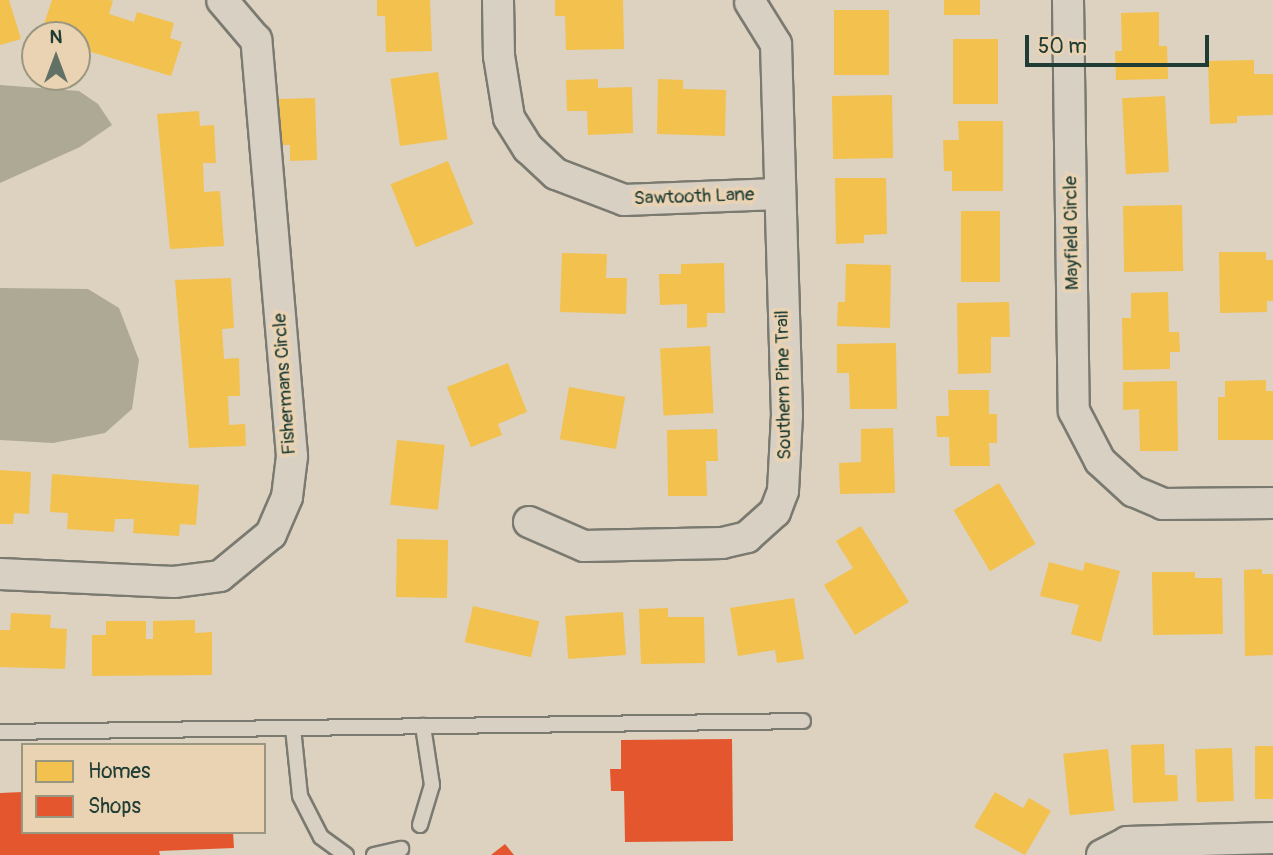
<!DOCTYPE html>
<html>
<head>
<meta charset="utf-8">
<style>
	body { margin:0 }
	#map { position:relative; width:1273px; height:855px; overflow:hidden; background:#ddd1c0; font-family:Pangolin,sans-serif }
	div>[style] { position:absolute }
	.water>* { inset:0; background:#ada994 }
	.homes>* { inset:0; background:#f2c14e; transform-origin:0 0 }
	.shops>* { inset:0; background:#e4572e }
	.roads { filter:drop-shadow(2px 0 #7a7a71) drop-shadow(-2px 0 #7a7a71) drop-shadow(0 2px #7a7a71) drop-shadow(0 -2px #7a7a71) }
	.lane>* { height:14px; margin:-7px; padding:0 7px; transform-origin:7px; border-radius:7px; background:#d9d0c4 }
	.street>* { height:30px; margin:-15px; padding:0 15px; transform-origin:15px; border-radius:15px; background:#d9d0c4 }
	span { translate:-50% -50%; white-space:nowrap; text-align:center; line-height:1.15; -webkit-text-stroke:7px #ead3b3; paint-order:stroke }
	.street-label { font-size:19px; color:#1f3d34 }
	.legend { position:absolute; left:21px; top:743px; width:245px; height:91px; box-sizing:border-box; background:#ead3b3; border:2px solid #999780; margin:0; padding:9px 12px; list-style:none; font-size:21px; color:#1f3d34 }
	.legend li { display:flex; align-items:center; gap:14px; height:35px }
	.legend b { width:35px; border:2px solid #999780 }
	.north { position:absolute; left:21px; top:21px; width:70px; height:70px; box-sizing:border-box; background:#ead3b3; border:2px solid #999780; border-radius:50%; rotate:0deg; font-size:19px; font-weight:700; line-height:28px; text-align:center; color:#1f3d34 }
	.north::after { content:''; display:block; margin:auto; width:24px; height:32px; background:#627165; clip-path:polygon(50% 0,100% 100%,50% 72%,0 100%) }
	.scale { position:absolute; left:1025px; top:35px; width:184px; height:32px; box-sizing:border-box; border:4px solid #1f3d34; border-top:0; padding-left:9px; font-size:21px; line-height:24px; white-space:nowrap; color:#1f3d34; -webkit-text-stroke:5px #ead3b3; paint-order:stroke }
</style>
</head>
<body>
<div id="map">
	<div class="water">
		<div style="clip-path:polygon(0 85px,79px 91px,98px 104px,112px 125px,80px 147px,0 183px)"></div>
		<div style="clip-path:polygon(0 288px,88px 289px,119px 308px,139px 360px,132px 409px,105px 433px,53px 443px,0 440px)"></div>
	</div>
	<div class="homes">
		<div style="clip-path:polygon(0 0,9px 0,21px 39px,0 45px)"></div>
		<div style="clip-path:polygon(52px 0,109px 0,113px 1px,109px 14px,134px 22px,137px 12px,174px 23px,170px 38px,182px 42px,171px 76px,78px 48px,77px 35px,42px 30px)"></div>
		<div style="clip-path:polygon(377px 0,430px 0,432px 51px,386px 52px,385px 16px,377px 16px)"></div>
		<div style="clip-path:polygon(555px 0,623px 0,624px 49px,566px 50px,565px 16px,555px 16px)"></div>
		<div style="left:944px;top:0;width:36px;height:15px"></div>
		<div style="left:834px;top:10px;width:55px;height:65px"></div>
		<div style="clip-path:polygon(1159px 12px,1159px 46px,1167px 46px,1168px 79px,1116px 80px,1115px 51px,1122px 51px,1121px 13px)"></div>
		<div style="left:953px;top:39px;width:45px;height:65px"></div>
		<div style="clip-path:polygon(1254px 60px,1254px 74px,1273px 74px,1273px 115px,1237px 116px,1237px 123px,1210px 124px,1208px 61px)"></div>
		<div style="left:438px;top:72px;width:68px;height:48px;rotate:82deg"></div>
		<div style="clip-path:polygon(598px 79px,598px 88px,632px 87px,633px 133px,588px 135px,587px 111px,567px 111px,566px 80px)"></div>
		<div style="clip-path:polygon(658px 79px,683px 80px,683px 89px,726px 90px,725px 136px,657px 134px)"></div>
		<div style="left:892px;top:95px;width:63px;height:60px;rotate:89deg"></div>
		<div style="left:1165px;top:96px;width:76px;height:43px;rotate:87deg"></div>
		<div style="clip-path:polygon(315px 98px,317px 160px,290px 161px,290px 145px,281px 145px,279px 99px)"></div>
		<div style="clip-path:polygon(199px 111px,200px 126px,214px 125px,216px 163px,203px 163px,204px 192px,220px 191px,224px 246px,170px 249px,157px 114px)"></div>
		<div style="clip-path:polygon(958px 121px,1003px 121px,1003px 191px,952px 191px,952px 171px,944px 171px,943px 140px,959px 140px)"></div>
		<div style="left:448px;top:161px;width:68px;height:62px;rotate:68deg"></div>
		<div style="clip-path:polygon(835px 178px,886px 178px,887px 234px,864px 235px,864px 243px,836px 244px)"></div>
		<div style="left:1182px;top:205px;width:66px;height:59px;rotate:89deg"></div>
		<div style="left:961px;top:211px;width:39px;height:71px"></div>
		<div style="clip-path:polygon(1219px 252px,1266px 252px,1266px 260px,1273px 260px,1273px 301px,1267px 301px,1267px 312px,1220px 313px)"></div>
		<div style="clip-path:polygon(562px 253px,607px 254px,606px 278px,627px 278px,626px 314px,560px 312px)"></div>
		<div style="clip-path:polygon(724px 263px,725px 313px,707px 313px,707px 327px,687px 328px,687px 304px,660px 305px,659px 274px,681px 274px,681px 264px)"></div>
		<div style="clip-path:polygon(846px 264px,891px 265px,890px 328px,837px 326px,838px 302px,845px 302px)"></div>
		<div style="clip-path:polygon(231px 278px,234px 328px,222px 329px,224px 359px,239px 358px,240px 396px,228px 396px,229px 425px,245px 424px,246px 446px,189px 448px,175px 280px)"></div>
		<div style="clip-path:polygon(1168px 292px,1169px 332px,1179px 332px,1180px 352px,1170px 352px,1170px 369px,1123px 370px,1122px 318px,1131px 318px,1131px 293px)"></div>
		<div style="clip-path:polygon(1009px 302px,1010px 337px,991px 337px,991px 373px,958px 374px,957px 303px)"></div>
		<div style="clip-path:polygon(896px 343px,897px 409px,850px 409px,849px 373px,837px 373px,837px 344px)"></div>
		<div style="left:710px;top:346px;width:67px;height:50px;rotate:87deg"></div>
		<div style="clip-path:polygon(508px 363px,527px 412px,498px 424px,502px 435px,471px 447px,447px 387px)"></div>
		<div style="clip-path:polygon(1266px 380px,1266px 391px,1273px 391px,1273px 440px,1218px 440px,1218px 397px,1225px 397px,1225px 381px)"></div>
		<div style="clip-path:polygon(1177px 381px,1178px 451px,1140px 451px,1139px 409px,1123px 410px,1123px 382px)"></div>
		<div style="left:569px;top:387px;width:57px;height:53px;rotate:10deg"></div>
		<div style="clip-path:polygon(948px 390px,989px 390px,989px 414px,997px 414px,997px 443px,989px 443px,990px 466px,950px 466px,949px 437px,937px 437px,936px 416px,949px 416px)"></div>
		<div style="clip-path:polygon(893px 428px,895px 493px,840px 494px,839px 463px,861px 462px,861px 429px)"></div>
		<div style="clip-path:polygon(717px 429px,718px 461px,706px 461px,707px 496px,668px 496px,667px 430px)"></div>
		<div style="left:397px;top:440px;width:48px;height:65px;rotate:6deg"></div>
		<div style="clip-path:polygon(0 470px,31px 472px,29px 514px,14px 513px,13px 524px,0 524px)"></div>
		<div style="clip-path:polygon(52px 474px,199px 485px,196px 525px,180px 524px,179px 536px,133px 533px,134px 519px,115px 519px,114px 532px,67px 529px,68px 513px,50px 512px)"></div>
		<div style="left:999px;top:483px;width:71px;height:53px;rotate:59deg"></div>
		<div style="clip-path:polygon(861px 526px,909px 602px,855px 635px,824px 585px,853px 568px,836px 541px)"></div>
		<div style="left:397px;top:539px;width:51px;height:58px;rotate:1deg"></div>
		<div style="clip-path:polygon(1049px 562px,1083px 571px,1085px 562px,1120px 571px,1101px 642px,1071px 634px,1079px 605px,1040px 596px)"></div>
		<div style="clip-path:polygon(1262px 569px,1262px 574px,1273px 574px,1273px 655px,1245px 656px,1244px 570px)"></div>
		<div style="clip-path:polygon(1152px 572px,1195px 572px,1195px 578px,1222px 578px,1223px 634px,1153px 635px)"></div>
		<div style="clip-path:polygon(794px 598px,804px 659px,777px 663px,775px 650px,738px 656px,730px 608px)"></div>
		<div style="left:473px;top:606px;width:68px;height:37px;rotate:13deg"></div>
		<div style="clip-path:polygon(668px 608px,668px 617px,704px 617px,705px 663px,641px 664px,639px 609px)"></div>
		<div style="left:623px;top:612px;width:43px;height:58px;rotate:86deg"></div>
		<div style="clip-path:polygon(11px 613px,51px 615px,50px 628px,67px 629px,65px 669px,0 667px,0 630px,10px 630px)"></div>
		<div style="clip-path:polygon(195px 620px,195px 633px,212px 632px,212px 675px,92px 676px,92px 635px,106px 635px,106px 621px,146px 621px,146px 639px,153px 639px,153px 621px)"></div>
		<div style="clip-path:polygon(1164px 744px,1165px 775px,1177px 775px,1178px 801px,1133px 803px,1131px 745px)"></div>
		<div style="left:1273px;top:746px;width:53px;height:18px;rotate:90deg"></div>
		<div style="left:1232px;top:748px;width:53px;height:37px;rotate:88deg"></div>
		<div style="left:1108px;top:749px;width:62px;height:45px;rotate:84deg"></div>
		<div style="clip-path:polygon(995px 792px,1023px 808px,1029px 798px,1051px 811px,1025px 855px,974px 827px)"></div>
	</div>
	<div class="shops">
		<div style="clip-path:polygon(732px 739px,733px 841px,625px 842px,624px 791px,611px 791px,610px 769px,621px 769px,621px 740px)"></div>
		<div style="clip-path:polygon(23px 792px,23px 832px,233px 832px,234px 848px,159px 851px,160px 855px,0 855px,0 793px)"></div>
		<div style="clip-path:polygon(505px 844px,514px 855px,491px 855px)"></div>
	</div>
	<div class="roads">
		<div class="lane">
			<div style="left:293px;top:728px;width:68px;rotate:84.1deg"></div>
			<div style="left:300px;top:796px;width:46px;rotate:62.9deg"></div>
			<div style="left:321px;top:837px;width:31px;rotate:36deg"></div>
			<div style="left:0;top:732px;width:803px;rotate:-0.78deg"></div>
			<div style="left:420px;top:825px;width:42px;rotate:-73.3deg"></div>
			<div style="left:432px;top:785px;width:60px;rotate:-98.7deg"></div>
			<div style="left:374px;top:855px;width:28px;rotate:-13deg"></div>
		</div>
		<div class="street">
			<div style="left:498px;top:0;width:56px;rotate:89deg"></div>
			<div style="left:499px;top:56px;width:63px;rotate:80.8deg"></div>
			<div style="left:509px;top:118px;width:36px;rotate:58deg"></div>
			<div style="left:528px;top:148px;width:38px;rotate:43deg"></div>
			<div style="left:556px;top:174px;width:73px;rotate:20.9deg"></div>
			<div style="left:624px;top:200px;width:154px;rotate:-2.2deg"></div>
			<div style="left:1068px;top:0;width:411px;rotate:89.2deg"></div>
			<div style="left:1074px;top:411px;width:56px;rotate:62.5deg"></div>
			<div style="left:1100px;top:461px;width:45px;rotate:42.3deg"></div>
			<div style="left:1133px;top:491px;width:33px;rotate:23deg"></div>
			<div style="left:1163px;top:504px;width:110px;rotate:-0.5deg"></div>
			<div style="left:529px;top:522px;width:60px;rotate:23.6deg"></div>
			<div style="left:584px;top:546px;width:138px;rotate:-1.2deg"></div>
			<div style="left:722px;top:543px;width:26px;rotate:-13deg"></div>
			<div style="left:747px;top:537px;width:38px;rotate:-42deg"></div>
			<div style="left:775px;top:512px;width:22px;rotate:-69deg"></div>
			<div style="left:783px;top:491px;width:76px;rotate:-87deg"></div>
			<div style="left:787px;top:415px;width:371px;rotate:-91.7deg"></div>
			<div style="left:776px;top:44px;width:49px;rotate:-121.8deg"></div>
			<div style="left:0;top:574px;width:174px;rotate:2.6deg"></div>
			<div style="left:174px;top:582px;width:46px;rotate:-7.4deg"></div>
			<div style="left:220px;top:576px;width:66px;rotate:-39.5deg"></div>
			<div style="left:271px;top:534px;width:40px;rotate:-66.6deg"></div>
			<div style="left:287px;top:497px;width:41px;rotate:-83deg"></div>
			<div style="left:292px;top:456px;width:418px;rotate:-94.9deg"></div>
			<div style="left:256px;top:40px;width:52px;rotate:-130.4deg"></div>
			<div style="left:1102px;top:855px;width:28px;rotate:-27deg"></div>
			<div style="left:1127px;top:842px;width:146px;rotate:-1.6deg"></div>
		</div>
	</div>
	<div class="street-label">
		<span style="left:694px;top:197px;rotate:-2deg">Sawtooth Lane</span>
		<span style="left:1072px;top:233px;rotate:-91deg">Mayfield Circle</span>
		<span style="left:285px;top:384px;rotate:-94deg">Fishermans Circle</span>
		<span style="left:784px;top:385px;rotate:-91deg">Southern Pine Trail</span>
	</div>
	<ul class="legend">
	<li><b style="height:19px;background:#f2c14e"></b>Homes</li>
	<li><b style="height:19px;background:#e4572e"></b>Shops</li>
	</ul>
	<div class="north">N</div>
	<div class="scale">50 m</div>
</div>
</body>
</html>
